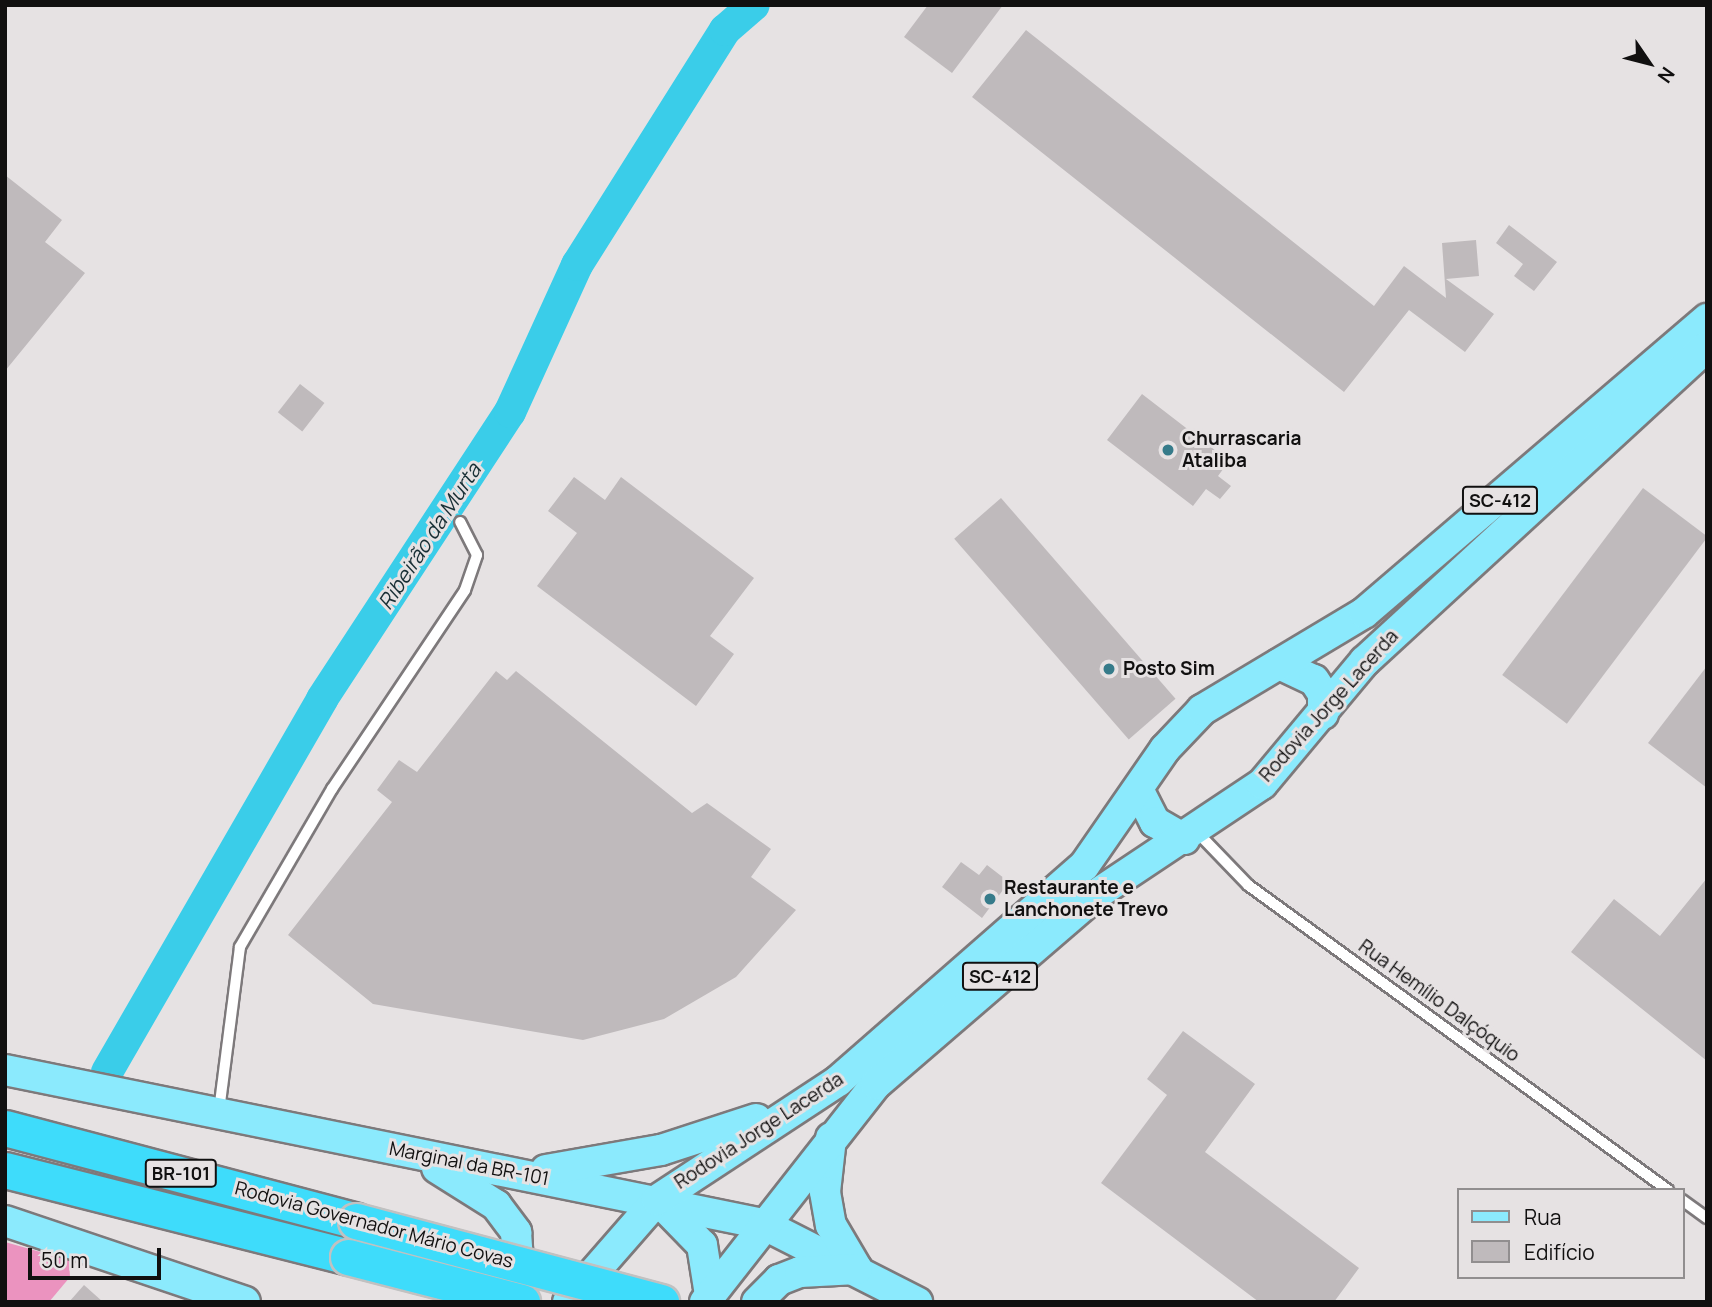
<!DOCTYPE html>
<html>
<head>
<meta charset="utf-8">
<style>
	body { margin:0 }
	#map { position:relative; width:1712px; height:1307px; overflow:hidden; background:#e6e2e3; font-family:Manrope,sans-serif }
	div>[style] { position:absolute }
	.green>* { inset:0; background:#eb93bf }
	.river>* { height:32px; margin:-16px; padding:0 16px; transform-origin:16px; border-radius:16px; background:#3acde9 }
	.building>* { inset:0; background:#bfbabc; transform-origin:0 0 }
	.roads { filter:drop-shadow(2px 0 #7d797b) drop-shadow(-2px 0 #7d797b) drop-shadow(0 2px #7d797b) drop-shadow(0 -2px #7d797b) }
	.lane>* { height:10px; margin:-5px; padding:0 5px; transform-origin:5px; border-radius:5px; background:#fff }
	.primary>* { height:30px; margin:-15px; padding:0 15px; transform-origin:15px; border-radius:15px; background:#8beafd }
	.highway>* { height:35px; margin:-17.5px; padding:0 17.5px; transform-origin:17.5px; border-radius:17.5px; background:#3edcfb }
	.bridges { filter:drop-shadow(2px 0 #c1c1c1) drop-shadow(-2px 0 #c1c1c1) drop-shadow(0 2px #c1c1c1) drop-shadow(0 -2px #c1c1c1) }
	.highway-bridge>* { height:35px; margin:-17.5px; padding:0 17.5px; transform-origin:17.5px; border-radius:17.5px; background:#3edcfb }
	.dots>* { width:19px; height:19px; translate:-50% -50%; box-sizing:border-box; border:4px solid #e6e2e3; border-radius:50% }
	span { translate:-50% -50%; white-space:nowrap; text-align:center; line-height:1.15; -webkit-text-stroke:6px #e6e2e3; paint-order:stroke }
	.shield-label span { padding:2px 5px; background:#e6e2e3; border:2px solid; border-radius:5px; -webkit-text-stroke-width:0 }
	.shield-label { font-size:18px; color:#111010; font-weight:700 }
	.poi-label { font-size:19px; color:#111010; font-weight:700 }
	.left { translate:0 -50%; text-align:left }
	.street-label { font-size:19px; color:#111010 }
	.water-label { font-size:21px; color:#172e34; font-style:italic }
	.frame { position:absolute; inset:0; border:7px solid #111010; pointer-events:none }
	.legend { position:absolute; left:1457px; top:1188px; width:228px; height:91px; box-sizing:border-box; background:#e6e2e3; border:2px solid #918e8f; margin:0; padding:9px 12px; list-style:none; font-size:21px; color:#111010 }
	.legend li { display:flex; align-items:center; gap:14px; height:35px }
	.legend b { width:35px; border:2px solid #918e8f }
	.north { position:absolute; left:1614px; top:28px; width:70px; height:70px; -webkit-text-stroke:5px #e6e2e3; paint-order:stroke; rotate:125deg; font-size:19px; font-weight:700; line-height:28px; text-align:center; color:#111010 }
	.north::after { content:''; display:block; margin:auto; width:24px; height:32px; background:#111010; clip-path:polygon(50% 0,100% 100%,50% 72%,0 100%) }
	.scale { position:absolute; left:28px; top:1248px; width:133px; height:32px; box-sizing:border-box; border:4px solid #111010; border-top:0; padding-left:9px; font-size:21px; line-height:24px; white-space:nowrap; color:#111010; -webkit-text-stroke:5px #e6e2e3; paint-order:stroke }
</style>
</head>
<body>
<div id="map">
	<div class="green">
		<div style="clip-path:polygon(5px 1242px,69px 1260px,70px 1277px,49px 1302px,5px 1302px)"></div>
	</div>
	<div class="river">
		<div style="left:107px;top:1072px;width:431px;rotate:-60deg"></div>
		<div style="left:322px;top:699px;width:343px;rotate:-56.8deg"></div>
		<div style="left:510px;top:412px;width:162px;rotate:-65.5deg"></div>
		<div style="left:577px;top:265px;width:278px;rotate:-57.8deg"></div>
		<div style="left:725px;top:30px;width:38px;rotate:-41deg"></div>
	</div>
	<div class="building">
		<div style="clip-path:polygon(928px 5px,1003px 5px,952px 73px,904px 37px)"></div>
		<div style="clip-path:polygon(1026px 30px,1374px 306px,1404px 266px,1446px 298px,1442px 243px,1476px 240px,1479px 276px,1446px 279px,1494px 314px,1465px 352px,1409px 310px,1344px 392px,972px 97px)"></div>
		<div style="clip-path:polygon(5px 175px,62px 220px,45px 242px,85px 273px,5px 371px)"></div>
		<div style="clip-path:polygon(1509px 225px,1557px 262px,1534px 291px,1514px 276px,1523px 264px,1496px 243px)"></div>
		<div style="left:300px;top:384px;width:31px;height:36px;rotate:38deg"></div>
		<div style="clip-path:polygon(1142px 394px,1229px 461px,1218px 476px,1231px 486px,1220px 499px,1206px 489px,1193px 506px,1107px 440px)"></div>
		<div style="clip-path:polygon(574px 477px,605px 500px,621px 477px,754px 578px,710px 636px,734px 654px,696px 706px,537px 586px,577px 533px,548px 511px)"></div>
		<div style="left:1643px;top:488px;width:81px;height:234px;rotate:37deg"></div>
		<div style="left:1001px;top:498px;width:266px;height:62px;rotate:49deg"></div>
		<div style="clip-path:polygon(1707px 666px,1707px 788px,1648px 743px)"></div>
		<div style="clip-path:polygon(496px 671px,507px 680px,516px 671px,692px 813px,707px 803px,771px 849px,751px 877px,796px 910px,736px 977px,664px 1019px,583px 1040px,373px 1004px,288px 935px,392px 802px,377px 790px,399px 760px,417px 772px)"></div>
		<div style="clip-path:polygon(961px 862px,979px 875px,987px 865px,1009px 882px,982px 918px,942px 887px)"></div>
		<div style="clip-path:polygon(1707px 878px,1707px 1061px,1571px 952px,1614px 899px,1660px 936px)"></div>
		<div style="clip-path:polygon(1183px 1031px,1255px 1084px,1205px 1152px,1359px 1268px,1334px 1302px,1259px 1302px,1101px 1183px,1167px 1095px,1147px 1079px)"></div>
		<div style="clip-path:polygon(84px 1285px,103px 1302px,69px 1302px)"></div>
	</div>
	<div class="roads">
		<div class="lane">
			<div style="left:1197px;top:832px;width:74px;rotate:46.1deg"></div>
			<div style="left:1248px;top:885px;width:519px;rotate:35.99deg"></div>
			<div style="left:219px;top:1111px;width:165px;rotate:-82.7deg"></div>
			<div style="left:240px;top:947px;width:183px;rotate:-59.8deg"></div>
			<div style="left:332px;top:789px;width:239px;rotate:-56.2deg"></div>
			<div style="left:465px;top:590px;width:37px;rotate:-71deg"></div>
			<div style="left:477px;top:555px;width:37px;rotate:-117deg"></div>
			<div style="left:1682px;top:1200px;width:31px;rotate:36deg"></div>
		</div>
		<div class="primary">
			<div style="left:1279px;top:664px;width:38px;rotate:25deg"></div>
			<div style="left:1314px;top:680px;width:17px;rotate:57deg"></div>
			<div style="left:1323px;top:694px;width:20px;rotate:90deg"></div>
			<div style="left:1139px;top:791px;width:35px;rotate:63deg"></div>
			<div style="left:1155px;top:822px;width:34px;rotate:30deg"></div>
			<div style="left:5px;top:1070px;width:773px;rotate:11.48deg"></div>
			<div style="left:763px;top:1224px;width:173px;rotate:26.9deg"></div>
			<div style="left:831px;top:1138px;width:54px;rotate:96.3deg"></div>
			<div style="left:825px;top:1192px;width:34px;rotate:80deg"></div>
			<div style="left:831px;top:1225px;width:51px;rotate:59.4deg"></div>
			<div style="left:437px;top:1168px;width:70px;rotate:32.1deg"></div>
			<div style="left:496px;top:1205px;width:34px;rotate:53deg"></div>
			<div style="left:516px;top:1232px;width:31px;rotate:86deg"></div>
			<div style="left:518px;top:1263px;width:40px;rotate:104.4deg"></div>
			<div style="left:546px;top:1170px;width:117px;rotate:-9.9deg"></div>
			<div style="left:661px;top:1150px;width:100px;rotate:-18.1deg"></div>
			<div style="left:660px;top:1202px;width:60px;rotate:45.7deg"></div>
			<div style="left:702px;top:1245px;width:51px;rotate:80.9deg"></div>
			<div style="left:5px;top:1221px;width:253px;rotate:18.6deg"></div>
			<div style="left:568px;top:1302px;width:135px;rotate:-48.9deg"></div>
			<div style="left:657px;top:1200px;width:217px;rotate:-33.3deg"></div>
			<div style="left:838px;top:1081px;width:327px;rotate:-41.2deg"></div>
			<div style="left:1084px;top:866px;width:142px;rotate:-55.3deg"></div>
			<div style="left:1165px;top:749px;width:54px;rotate:-46.5deg"></div>
			<div style="left:1202px;top:710px;width:189px;rotate:-30.9deg"></div>
			<div style="left:1364px;top:613px;width:452px;rotate:-40.6deg"></div>
			<div style="left:705px;top:1302px;width:277px;rotate:-51.9deg"></div>
			<div style="left:876px;top:1084px;width:291px;rotate:-40.7deg"></div>
			<div style="left:1097px;top:894px;width:198px;rotate:-33.7deg"></div>
			<div style="left:1262px;top:784px;width:160px;rotate:-50.1deg"></div>
			<div style="left:1365px;top:661px;width:464px;rotate:-42.6deg"></div>
			<div style="left:757px;top:1302px;width:31px;rotate:-45deg"></div>
			<div style="left:779px;top:1280px;width:22px;rotate:-21deg"></div>
			<div style="left:800px;top:1272px;width:57px;rotate:-3deg"></div>
		</div>
		<div class="highway">
			<div style="left:5px;top:1128px;width:363px;rotate:14.8deg"></div>
			<div style="left:5px;top:1170px;width:354px;rotate:14.2deg"></div>
		</div>
	</div>
	<div class="bridges">
		<div class="highway-bridge">
			<div style="left:356px;top:1221px;width:316px;rotate:14.9deg"></div>
			<div style="left:348px;top:1257px;width:180px;rotate:14.5deg"></div>
		</div>
	</div>
	<div class="dots">
		<div style="left:1168px;top:450px;background:#367b8a"></div>
		<div style="left:1109px;top:669px;background:#367b8a"></div>
		<div style="left:990px;top:899px;background:#367b8a"></div>
	</div>
	<div class="shield-label">
		<span style="left:1500px;top:500px">SC-412</span>
		<span style="left:1000px;top:976px">SC-412</span>
		<span style="left:181px;top:1173px">BR-101</span>
	</div>
	<div class="poi-label">
		<span class="left" style="left:1182px;top:450px">Churrascaria<br>Ataliba</span>
		<span class="left" style="left:1123px;top:669px">Posto Sim</span>
		<span class="left" style="left:1004px;top:899px">Restaurante e<br>Lanchonete Trevo</span>
	</div>
	<div class="street-label">
		<span style="left:1329px;top:706px;rotate:-48deg">Rodovia Jorge Lacerda</span>
		<span style="left:1439px;top:1001px;rotate:36deg">Rua Hemílio Dalçóquio</span>
		<span style="left:759px;top:1131px;rotate:-33deg">Rodovia Jorge Lacerda</span>
		<span style="left:469px;top:1164px;rotate:11deg">Marginal da BR-101</span>
		<span style="left:374px;top:1225px;rotate:15deg">Rodovia Governador Mário Covas</span>
	</div>
	<div class="water-label">
		<span style="left:429px;top:536px;rotate:-57deg">Ribeirão da Murta</span>
	</div>
	<div class="frame"></div>
	<ul class="legend">
	<li><b style="height:9px;background:#8beafd"></b>Rua</li>
	<li><b style="height:19px;background:#bfbabc"></b>Edifício</li>
	</ul>
	<div class="north">N</div>
	<div class="scale">50 m</div>
</div>
</body>
</html>
